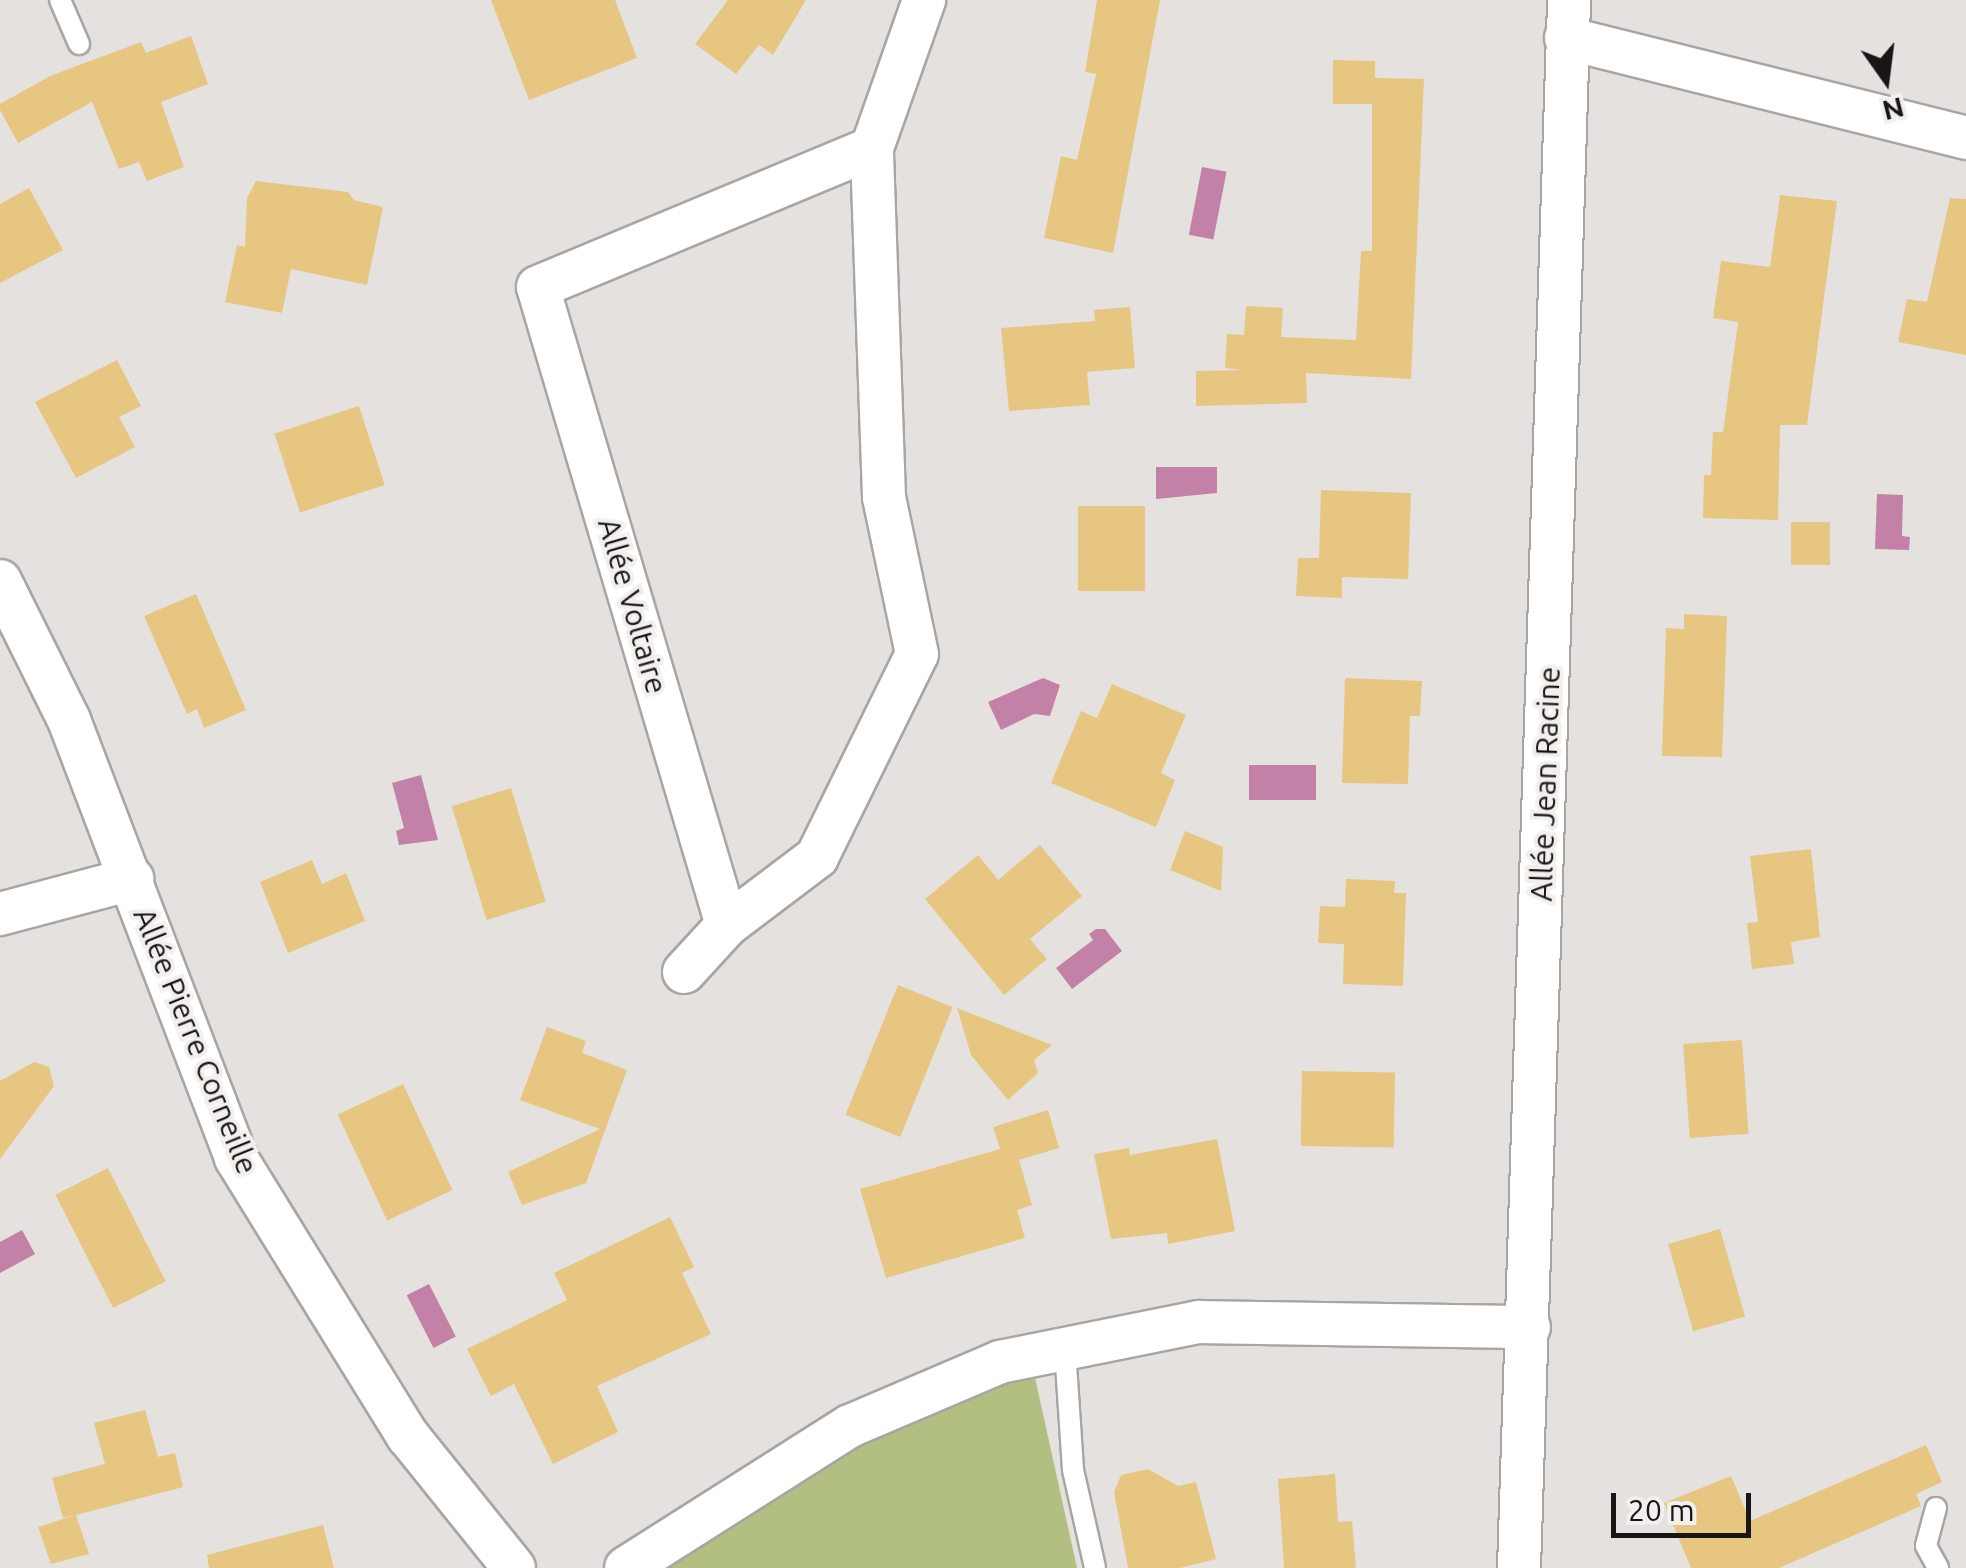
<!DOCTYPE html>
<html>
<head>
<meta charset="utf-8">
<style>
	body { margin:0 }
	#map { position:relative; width:1966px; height:1568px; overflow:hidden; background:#e5e1df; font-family:Ubuntu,sans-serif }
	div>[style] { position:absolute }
	.green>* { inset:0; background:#b1bf80 }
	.water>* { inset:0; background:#c381a7; transform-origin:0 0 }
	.building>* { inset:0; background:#e7c682; transform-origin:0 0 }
	.roads { filter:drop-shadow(2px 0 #a8a5a3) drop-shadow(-2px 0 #a8a5a3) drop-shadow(0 2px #a8a5a3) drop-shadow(0 -2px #a8a5a3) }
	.service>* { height:20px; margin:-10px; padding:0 10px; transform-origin:10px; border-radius:10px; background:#fff }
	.minor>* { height:42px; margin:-21px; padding:0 21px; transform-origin:21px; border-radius:21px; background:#fff }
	span { translate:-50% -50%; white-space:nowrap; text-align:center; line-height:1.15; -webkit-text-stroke:8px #f2efec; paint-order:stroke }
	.street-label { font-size:30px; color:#171615 }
	.north { position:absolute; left:1836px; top:30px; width:100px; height:100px; -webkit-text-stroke:8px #f2efec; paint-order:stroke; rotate:166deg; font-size:28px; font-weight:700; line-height:40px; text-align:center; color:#171615 }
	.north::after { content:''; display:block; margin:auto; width:35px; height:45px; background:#171615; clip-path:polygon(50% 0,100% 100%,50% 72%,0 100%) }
	.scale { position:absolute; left:1611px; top:1493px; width:140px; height:45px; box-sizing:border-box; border:5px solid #171615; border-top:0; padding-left:12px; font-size:30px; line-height:35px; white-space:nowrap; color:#171615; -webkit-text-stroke:8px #f2efec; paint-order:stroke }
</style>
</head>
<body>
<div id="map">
	<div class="green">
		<div style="clip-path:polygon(1030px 1355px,1077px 1568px,626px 1568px)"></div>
	</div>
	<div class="water">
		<div style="left:1202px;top:167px;width:25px;height:69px;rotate:11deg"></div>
		<div style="clip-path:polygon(1156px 467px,1217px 467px,1217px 493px,1156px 499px)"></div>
		<div style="clip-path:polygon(1877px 494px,1903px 495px,1902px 536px,1910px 537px,1909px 550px,1875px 549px)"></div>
		<div style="clip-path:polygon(1043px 678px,1060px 685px,1050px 716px,1034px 714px,1001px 730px,988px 702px)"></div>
		<div style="left:1316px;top:765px;width:35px;height:67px;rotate:90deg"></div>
		<div style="clip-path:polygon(421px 775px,438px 840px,399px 845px,396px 831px,404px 828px,392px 783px)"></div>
		<div style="clip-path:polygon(1096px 929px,1105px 929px,1122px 951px,1072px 989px,1056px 968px,1093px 940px,1089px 934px)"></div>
		<div style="clip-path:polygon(22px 1230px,35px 1254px,0 1273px,0 1242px)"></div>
		<div style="left:429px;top:1284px;width:59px;height:25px;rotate:63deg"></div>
	</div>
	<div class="building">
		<div style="clip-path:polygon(491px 0,615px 0,637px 58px,529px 100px)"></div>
		<div style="clip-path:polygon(728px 0,806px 0,773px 55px,759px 45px,736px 74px,695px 44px)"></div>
		<div style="clip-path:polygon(1097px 0,1160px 0,1113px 253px,1044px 238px,1061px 156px,1077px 160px,1096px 74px,1085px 72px)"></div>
		<div style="clip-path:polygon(191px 36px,208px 84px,161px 102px,184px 167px,147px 181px,139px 162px,119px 169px,92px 102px,18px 143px,0 110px,0 104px,50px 76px,141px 42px,146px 53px)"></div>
		<div style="clip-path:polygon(1333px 60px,1375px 61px,1375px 78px,1424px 79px,1411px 379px,1306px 373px,1307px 403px,1196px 406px,1196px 371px,1243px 370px,1225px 368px,1227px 334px,1244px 335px,1246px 306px,1283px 308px,1281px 337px,1356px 340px,1361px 251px,1372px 251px,1372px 104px,1333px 104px)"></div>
		<div style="clip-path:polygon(256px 181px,348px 192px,354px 200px,383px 207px,367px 285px,291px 269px,282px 313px,225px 302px,237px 245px,245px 247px,247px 198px)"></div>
		<div style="clip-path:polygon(29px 188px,63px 250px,0 283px,0 204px)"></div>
		<div style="clip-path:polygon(1780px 195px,1837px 201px,1807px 425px,1780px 425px,1778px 520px,1703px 518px,1704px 475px,1711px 475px,1713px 432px,1723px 432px,1738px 322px,1713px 318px,1721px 261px,1770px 267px)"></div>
		<div style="clip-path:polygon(1950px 198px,1966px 199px,1966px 355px,1898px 342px,1907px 299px,1927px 302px)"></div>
		<div style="clip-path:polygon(1130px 307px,1135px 368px,1087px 372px,1090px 405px,1009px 411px,1001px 328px,1095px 321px,1094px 310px)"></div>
		<div style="clip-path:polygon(117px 360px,141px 406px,119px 417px,135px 447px,76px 478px,35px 402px)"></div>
		<div style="left:359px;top:406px;width:83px;height:89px;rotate:72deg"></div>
		<div style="clip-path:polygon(1321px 490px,1411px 493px,1408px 579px,1342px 577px,1342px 598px,1296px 596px,1298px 558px,1319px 558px)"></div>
		<div style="left:1078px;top:506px;width:67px;height:85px"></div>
		<div style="left:1791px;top:522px;width:39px;height:43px"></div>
		<div style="clip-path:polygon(196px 594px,246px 710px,204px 728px,197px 709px,187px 714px,144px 616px)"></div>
		<div style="clip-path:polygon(1684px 614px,1727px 616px,1722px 757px,1662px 756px,1666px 628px,1684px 629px)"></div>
		<div style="clip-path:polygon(1345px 678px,1422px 681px,1420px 716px,1410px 716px,1408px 784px,1342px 783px)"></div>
		<div style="clip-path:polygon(1112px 684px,1186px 715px,1161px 773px,1175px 780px,1156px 827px,1051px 783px,1081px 711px,1097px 718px)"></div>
		<div style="left:511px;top:788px;width:119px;height:62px;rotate:73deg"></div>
		<div style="clip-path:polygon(1185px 831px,1223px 847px,1221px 891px,1170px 870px)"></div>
		<div style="clip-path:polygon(1040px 845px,1082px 896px,1030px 939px,1047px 959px,1004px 995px,925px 899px,978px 855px,998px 880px)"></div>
		<div style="clip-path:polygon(1811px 849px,1820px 937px,1791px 942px,1794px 964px,1752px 969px,1747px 923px,1758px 922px,1750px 856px)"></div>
		<div style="clip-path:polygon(312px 860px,322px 884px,346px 873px,365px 921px,288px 953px,260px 882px)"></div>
		<div style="clip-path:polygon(1346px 879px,1395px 881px,1394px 893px,1406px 893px,1403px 986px,1343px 984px,1344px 944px,1318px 943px,1320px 906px,1345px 907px)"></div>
		<div style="left:898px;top:985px;width:59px;height:140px;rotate:22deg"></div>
		<div style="clip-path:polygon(957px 1008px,1052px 1045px,1034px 1060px,1038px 1073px,1008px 1100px,971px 1055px)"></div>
		<div style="clip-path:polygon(547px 1027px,586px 1041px,582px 1053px,627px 1070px,586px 1183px,522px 1205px,508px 1172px,600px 1129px,520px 1100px)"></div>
		<div style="left:1742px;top:1040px;width:94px;height:59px;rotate:86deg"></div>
		<div style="clip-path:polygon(34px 1062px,49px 1067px,54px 1086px,0 1159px,0 1081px)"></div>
		<div style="left:1302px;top:1071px;width:93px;height:75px;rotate:1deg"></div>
		<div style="left:403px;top:1084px;width:117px;height:72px;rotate:65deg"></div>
		<div style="clip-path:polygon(1048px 1110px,1059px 1148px,1019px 1160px,1032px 1205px,1017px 1210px,1025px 1238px,886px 1278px,860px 1189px,1000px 1149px,993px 1127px)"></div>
		<div style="clip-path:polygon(1217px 1139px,1235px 1231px,1168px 1244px,1167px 1233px,1111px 1239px,1094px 1154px,1129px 1148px,1130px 1155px)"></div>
		<div style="left:108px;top:1168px;width:127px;height:59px;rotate:63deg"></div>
		<div style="clip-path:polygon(670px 1217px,694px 1267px,682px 1273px,711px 1334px,597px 1386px,618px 1432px,553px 1464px,514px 1384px,491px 1396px,467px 1349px,567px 1300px,554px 1273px)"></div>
		<div style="left:1720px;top:1229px;width:91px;height:54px;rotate:74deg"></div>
		<div style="clip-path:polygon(145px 1410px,158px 1457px,175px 1453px,183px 1487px,76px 1515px,89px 1554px,51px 1564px,38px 1527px,75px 1515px,63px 1518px,52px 1478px,105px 1464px,94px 1423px)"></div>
		<div style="clip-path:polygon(1926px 1445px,1942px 1482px,1916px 1494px,1921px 1506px,1779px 1568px,1691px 1568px,1664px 1503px,1731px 1476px,1750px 1521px)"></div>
		<div style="clip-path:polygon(1148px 1469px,1178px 1486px,1196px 1482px,1216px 1559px,1180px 1568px,1128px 1568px,1114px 1492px,1121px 1475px)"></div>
		<div style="clip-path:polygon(1335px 1474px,1338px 1522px,1352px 1521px,1356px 1568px,1284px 1568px,1278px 1479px)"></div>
		<div style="clip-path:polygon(323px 1525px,334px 1568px,209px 1568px,207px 1555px)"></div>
	</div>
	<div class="roads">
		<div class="service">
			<div style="left:60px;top:0;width:48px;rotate:66.6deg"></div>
			<div style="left:1065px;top:1349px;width:121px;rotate:86.2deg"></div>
			<div style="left:1073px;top:1470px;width:100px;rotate:77.3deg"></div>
			<div style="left:1936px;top:1508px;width:39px;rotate:105deg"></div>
			<div style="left:1926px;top:1546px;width:25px;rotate:61deg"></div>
		</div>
		<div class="minor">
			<div style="left:1566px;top:38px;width:412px;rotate:14deg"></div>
			<div style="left:0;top:581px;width:155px;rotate:63.6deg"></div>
			<div style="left:69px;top:720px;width:469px;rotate:69.1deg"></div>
			<div style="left:236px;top:1158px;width:327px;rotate:58.3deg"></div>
			<div style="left:408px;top:1436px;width:169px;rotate:51.2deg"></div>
			<div style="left:0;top:914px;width:137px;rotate:-14.9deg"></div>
			<div style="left:727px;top:925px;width:665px;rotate:-106.5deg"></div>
			<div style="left:538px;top:287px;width:362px;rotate:-22.6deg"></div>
			<div style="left:684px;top:972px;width:64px;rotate:-47.5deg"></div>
			<div style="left:727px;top:925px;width:113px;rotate:-37.1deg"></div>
			<div style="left:817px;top:857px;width:226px;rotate:-63.8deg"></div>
			<div style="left:917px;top:654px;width:160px;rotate:-101.9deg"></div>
			<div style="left:884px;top:497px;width:349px;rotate:-92deg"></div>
			<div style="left:872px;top:148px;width:157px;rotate:-70.6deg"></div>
			<div style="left:626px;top:1568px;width:265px;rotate:-32.4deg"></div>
			<div style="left:850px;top:1426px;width:163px;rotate:-23.1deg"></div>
			<div style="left:1000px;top:1362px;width:203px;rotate:-11.4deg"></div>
			<div style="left:1199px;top:1322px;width:330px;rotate:0.9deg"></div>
			<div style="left:1519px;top:1568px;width:1569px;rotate:-88.17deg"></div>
		</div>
	</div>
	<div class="street-label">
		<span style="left:633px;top:606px;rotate:74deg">Allée Voltaire</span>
		<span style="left:1545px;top:784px;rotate:-88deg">Allée Jean Racine</span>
		<span style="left:196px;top:1041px;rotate:68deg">Allée Pierre Corneille</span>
	</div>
	<div class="north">N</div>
	<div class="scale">20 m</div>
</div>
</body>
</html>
